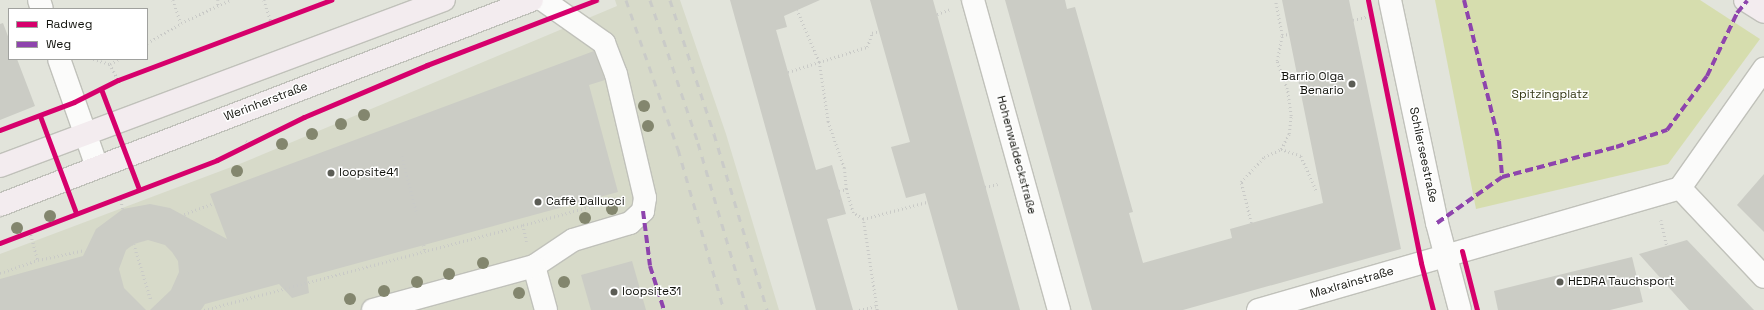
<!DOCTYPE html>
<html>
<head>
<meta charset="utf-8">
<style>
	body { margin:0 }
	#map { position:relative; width:1764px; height:310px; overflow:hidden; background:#e2e4db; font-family:"Space Grotesk",sans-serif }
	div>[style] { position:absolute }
	.built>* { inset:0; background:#d7dac9 }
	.green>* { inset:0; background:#d6ddae }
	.building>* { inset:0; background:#cbccc5 }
	.path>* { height:2.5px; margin-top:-1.25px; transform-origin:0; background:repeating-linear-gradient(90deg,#c9cac7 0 1px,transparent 0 4px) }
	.roads { filter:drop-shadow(1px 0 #c0c1ba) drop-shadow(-1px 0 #c0c1ba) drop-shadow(0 1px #c0c1ba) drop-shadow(0 -1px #c0c1ba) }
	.minor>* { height:22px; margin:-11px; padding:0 11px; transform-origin:11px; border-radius:11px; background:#fbfbfa }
	.major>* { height:22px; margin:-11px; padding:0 11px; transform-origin:11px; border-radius:11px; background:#f3ecef }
	.rail>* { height:3px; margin-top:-1.5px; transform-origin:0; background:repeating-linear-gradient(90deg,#cacbc8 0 7px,transparent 0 14px) }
	.quiet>* { height:4px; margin-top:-2px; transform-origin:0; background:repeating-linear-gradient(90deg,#8e44ad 0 8px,transparent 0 12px) }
	.cycleway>* { height:5px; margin:-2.5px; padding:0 2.5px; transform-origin:2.5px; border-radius:2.5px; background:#d6006c }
	.trees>* { width:12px; height:12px; margin:-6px; border-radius:50%; background:#83866e }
	.dots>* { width:11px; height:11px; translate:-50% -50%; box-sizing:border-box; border:2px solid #fff; border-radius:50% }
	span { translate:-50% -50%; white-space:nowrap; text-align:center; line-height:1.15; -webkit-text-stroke:3px #fff; paint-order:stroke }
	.poi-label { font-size:12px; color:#12130d }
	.right { translate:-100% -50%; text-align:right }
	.left { translate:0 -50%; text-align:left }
	.park-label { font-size:12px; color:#353915 }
	.street-label { font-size:12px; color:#12130d }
	.legend { position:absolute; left:8px; top:8px; width:140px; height:52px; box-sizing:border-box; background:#fff; border:1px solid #a0a19e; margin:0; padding:5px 7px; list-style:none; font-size:12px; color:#12130d }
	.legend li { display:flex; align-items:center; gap:8px; height:20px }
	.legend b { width:20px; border:1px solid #a0a19e }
</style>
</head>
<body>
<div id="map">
	<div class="built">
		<div style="clip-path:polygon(615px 0,680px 0,726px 134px,779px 310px,0 310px,0 254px,242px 163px,617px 6px)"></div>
	</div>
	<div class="green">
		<div style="clip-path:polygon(1435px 0,1700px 0,1760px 39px,1668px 164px,1476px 209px)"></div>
	</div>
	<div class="building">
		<div style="clip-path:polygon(730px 0,820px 0,784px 16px,787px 27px,776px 30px,816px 170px,832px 165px,846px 214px,827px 219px,853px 310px,816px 310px)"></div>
		<div style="clip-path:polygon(870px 0,933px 0,1020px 310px,958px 310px,925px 193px,906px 198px,891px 147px,910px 142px)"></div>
		<div style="clip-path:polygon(1005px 0,1065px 0,1067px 9px,1075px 7px,1133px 212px,1129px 213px,1143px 263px,1232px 238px,1230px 229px,1323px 203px,1282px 0,1349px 0,1401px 249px,1183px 310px,1092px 310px)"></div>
		<div style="clip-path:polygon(3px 23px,9px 39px,9px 59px,17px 59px,35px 106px,0 120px,0 24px)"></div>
		<div style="clip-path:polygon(594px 51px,605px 80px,589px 85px,618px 192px,307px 277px,309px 293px,292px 298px,279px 284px,205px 304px,201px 310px,150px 310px,171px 290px,179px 272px,178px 261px,172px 252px,165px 245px,148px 240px,134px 244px,126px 250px,119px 269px,124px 288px,146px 310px,0 310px,0 279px,83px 256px,96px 229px,123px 209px,150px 204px,170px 208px,227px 239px,210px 194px)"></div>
		<div style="clip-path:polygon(1764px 174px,1764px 232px,1737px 205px)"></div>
		<div style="clip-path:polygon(1687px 240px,1754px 310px,1689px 310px,1639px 254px)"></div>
		<div style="clip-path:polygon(1632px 257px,1643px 302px,1610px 310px,1498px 310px,1494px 291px)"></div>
		<div style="clip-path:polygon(632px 261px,646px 310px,591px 310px,581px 275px)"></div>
	</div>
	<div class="path">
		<div style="left:173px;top:0;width:24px;rotate:71deg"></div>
		<div style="left:218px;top:0;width:5px;rotate:90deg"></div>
		<div style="left:264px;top:0;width:23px;rotate:72deg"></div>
		<div style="left:937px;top:14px;width:15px;rotate:-20deg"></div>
		<div style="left:1353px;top:20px;width:16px;rotate:-14deg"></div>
		<div style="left:1282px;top:35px;width:7px;rotate:-8deg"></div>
		<div style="left:147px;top:43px;width:39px;rotate:-30deg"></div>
		<div style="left:181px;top:23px;width:54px;rotate:-25.1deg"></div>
		<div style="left:93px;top:59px;width:18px;rotate:16deg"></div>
		<div style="left:110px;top:64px;width:10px;rotate:-29deg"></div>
		<div style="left:110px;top:64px;width:18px;rotate:63deg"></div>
		<div style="left:788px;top:72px;width:33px;rotate:-18deg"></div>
		<div style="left:819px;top:62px;width:56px;rotate:-113.3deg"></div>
		<div style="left:246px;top:141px;width:6px;rotate:31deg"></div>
		<div style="left:1281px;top:149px;width:21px;rotate:19deg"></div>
		<div style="left:1301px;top:156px;width:39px;rotate:66deg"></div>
		<div style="left:402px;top:156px;width:60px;rotate:75.5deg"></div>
		<div style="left:985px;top:187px;width:13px;rotate:-13deg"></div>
		<div style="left:839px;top:191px;width:7px;rotate:-16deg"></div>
		<div style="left:120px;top:196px;width:13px;rotate:77deg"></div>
		<div style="left:184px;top:214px;width:32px;rotate:-20deg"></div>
		<div style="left:863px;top:219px;width:12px;rotate:-149deg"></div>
		<div style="left:853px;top:213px;width:25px;rotate:-106deg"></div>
		<div style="left:846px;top:189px;width:21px;rotate:-95deg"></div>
		<div style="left:844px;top:168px;width:49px;rotate:-109.2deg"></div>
		<div style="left:828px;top:122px;width:61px;rotate:-98.5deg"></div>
		<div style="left:819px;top:62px;width:50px;rotate:-17.4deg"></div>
		<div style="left:867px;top:47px;width:15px;rotate:-70deg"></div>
		<div style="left:872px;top:33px;width:7px;rotate:-16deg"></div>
		<div style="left:1661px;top:220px;width:27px;rotate:77deg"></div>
		<div style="left:1251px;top:223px;width:42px;rotate:-103.7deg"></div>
		<div style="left:1241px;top:182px;width:34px;rotate:-47deg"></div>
		<div style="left:1264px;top:157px;width:19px;rotate:-25deg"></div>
		<div style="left:1281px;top:149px;width:17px;rotate:-62deg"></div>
		<div style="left:1289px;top:134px;width:18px;rotate:-84deg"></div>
		<div style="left:1291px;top:116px;width:27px;rotate:-98deg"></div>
		<div style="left:1287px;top:89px;width:30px;rotate:-110deg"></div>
		<div style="left:1277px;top:61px;width:26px;rotate:-79deg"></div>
		<div style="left:1282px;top:35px;width:36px;rotate:-101deg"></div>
		<div style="left:523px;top:225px;width:87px;rotate:-15.3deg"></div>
		<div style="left:30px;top:231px;width:30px;rotate:75deg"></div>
		<div style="left:134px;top:244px;width:59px;rotate:73.1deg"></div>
		<div style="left:424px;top:245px;width:6px;rotate:81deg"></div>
		<div style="left:0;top:273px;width:40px;rotate:-18.9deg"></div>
		<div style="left:38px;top:260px;width:48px;rotate:-12deg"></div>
		<div style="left:204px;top:310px;width:330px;rotate:-14.9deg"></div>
		<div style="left:523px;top:225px;width:17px;rotate:77deg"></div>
		<div style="left:859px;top:310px;width:17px;rotate:-13deg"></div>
		<div style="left:877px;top:310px;width:92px;rotate:-98.7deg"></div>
		<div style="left:863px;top:219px;width:66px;rotate:-14.9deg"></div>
	</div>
	<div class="roads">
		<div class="minor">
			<div style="left:39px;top:0;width:9px;rotate:72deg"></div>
			<div style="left:543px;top:0;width:75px;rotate:35.2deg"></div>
			<div style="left:604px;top:43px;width:33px;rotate:69deg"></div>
			<div style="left:616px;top:74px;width:127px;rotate:76.8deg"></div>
			<div style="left:645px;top:198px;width:13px;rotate:99deg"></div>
			<div style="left:643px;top:211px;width:18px;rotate:137deg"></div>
			<div style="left:630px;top:223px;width:59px;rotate:163.4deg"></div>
			<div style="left:573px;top:240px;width:47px;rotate:146.3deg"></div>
			<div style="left:534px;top:266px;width:46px;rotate:74.7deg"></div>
			<div style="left:973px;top:0;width:322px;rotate:74.5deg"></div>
			<div style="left:1390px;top:0;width:228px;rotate:78.1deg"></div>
			<div style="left:1437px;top:223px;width:90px;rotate:75.2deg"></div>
			<div style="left:59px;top:59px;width:114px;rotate:70.6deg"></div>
			<div style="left:1680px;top:188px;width:122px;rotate:46.7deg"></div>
			<div style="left:373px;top:310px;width:167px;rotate:-15.3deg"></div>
			<div style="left:1258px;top:310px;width:439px;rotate:-16.1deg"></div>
			<div style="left:1680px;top:188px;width:146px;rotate:-54.8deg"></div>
		</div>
		<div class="major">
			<div style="left:1745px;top:0;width:22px;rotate:32deg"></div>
			<div style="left:0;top:166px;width:474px;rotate:-20.5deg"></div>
			<div style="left:0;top:205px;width:570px;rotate:-21.07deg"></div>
		</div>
	</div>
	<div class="rail">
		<div style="left:626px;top:0;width:158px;rotate:70.8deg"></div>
		<div style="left:678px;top:149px;width:167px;rotate:74.1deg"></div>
		<div style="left:650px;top:0;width:151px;rotate:71.4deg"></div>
		<div style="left:698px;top:143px;width:174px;rotate:73.6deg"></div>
		<div style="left:670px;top:0;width:141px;rotate:71.8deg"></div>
		<div style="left:714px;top:134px;width:184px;rotate:73.2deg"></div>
	</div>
	<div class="quiet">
		<div style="left:1464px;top:0;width:145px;rotate:76.1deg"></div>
		<div style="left:1499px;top:141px;width:36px;rotate:85deg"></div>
		<div style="left:643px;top:211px;width:55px;rotate:82.7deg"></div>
		<div style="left:650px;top:266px;width:46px;rotate:72.3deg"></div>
		<div style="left:1437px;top:223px;width:80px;rotate:-35.3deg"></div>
		<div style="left:1502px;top:177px;width:118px;rotate:-14.7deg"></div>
		<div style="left:1616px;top:147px;width:54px;rotate:-18.4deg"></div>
		<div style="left:1667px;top:130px;width:67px;rotate:-53.5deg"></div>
		<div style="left:1707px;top:76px;width:70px;rotate:-64.5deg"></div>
		<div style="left:1737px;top:13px;width:16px;rotate:-50deg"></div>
	</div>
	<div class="cycleway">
		<div style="left:1368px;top:0;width:268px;rotate:78.6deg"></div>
		<div style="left:1421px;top:263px;width:49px;rotate:75.7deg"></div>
		<div style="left:101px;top:89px;width:107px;rotate:69.2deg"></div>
		<div style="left:40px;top:116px;width:103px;rotate:69.6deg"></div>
		<div style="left:0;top:130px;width:79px;rotate:-20.7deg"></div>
		<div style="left:74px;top:102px;width:49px;rotate:-26.6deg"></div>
		<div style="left:118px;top:80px;width:228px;rotate:-20.6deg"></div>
		<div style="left:0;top:243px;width:232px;rotate:-20.9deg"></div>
		<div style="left:217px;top:160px;width:97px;rotate:-26.3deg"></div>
		<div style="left:304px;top:117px;width:134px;rotate:-22.9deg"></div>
		<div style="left:427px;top:65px;width:181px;rotate:-21deg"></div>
		<div style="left:1462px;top:251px;width:61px;rotate:75.7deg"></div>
	</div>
	<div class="trees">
		<div style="left:644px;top:106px"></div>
		<div style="left:364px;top:115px"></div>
		<div style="left:341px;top:124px"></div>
		<div style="left:648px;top:126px"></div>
		<div style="left:312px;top:134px"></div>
		<div style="left:282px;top:144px"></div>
		<div style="left:237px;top:171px"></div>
		<div style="left:612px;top:209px"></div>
		<div style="left:50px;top:216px"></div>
		<div style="left:585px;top:218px"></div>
		<div style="left:17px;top:228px"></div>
		<div style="left:483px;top:263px"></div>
		<div style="left:449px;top:274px"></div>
		<div style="left:417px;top:282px"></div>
		<div style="left:564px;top:282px"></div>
		<div style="left:384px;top:291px"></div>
		<div style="left:519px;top:293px"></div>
		<div style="left:350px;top:299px"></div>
	</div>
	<div class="dots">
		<div style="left:1352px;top:84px;background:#5b5c55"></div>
		<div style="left:331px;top:173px;background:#5b5c55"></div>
		<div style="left:538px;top:202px;background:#5b5c55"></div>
		<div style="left:1560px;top:282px;background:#5b5c55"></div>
		<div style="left:614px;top:292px;background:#5b5c55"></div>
	</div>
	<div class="poi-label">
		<span class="right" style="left:1344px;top:84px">Barrio Olga<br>Benario</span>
		<span class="left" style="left:339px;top:173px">loopsite41</span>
		<span class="left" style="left:546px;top:202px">Caffè Dallucci</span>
		<span class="left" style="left:1568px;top:282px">HEDRA Tauchsport</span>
		<span class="left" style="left:622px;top:292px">loopsite31</span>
	</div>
	<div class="park-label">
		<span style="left:1550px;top:95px">Spitzingplatz</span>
	</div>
	<div class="street-label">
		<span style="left:266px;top:102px;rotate:-21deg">Werinherstraße</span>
		<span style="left:1016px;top:155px;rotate:75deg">Hohenwaldeckstraße</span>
		<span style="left:1423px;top:155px;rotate:78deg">Schlierseestraße</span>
		<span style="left:1352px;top:283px;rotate:-16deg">Maxlrainstraße</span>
	</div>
	<ul class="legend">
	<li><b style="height:5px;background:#d6006c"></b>Radweg</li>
	<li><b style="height:5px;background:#8e44ad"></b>Weg</li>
	</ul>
</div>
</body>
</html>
